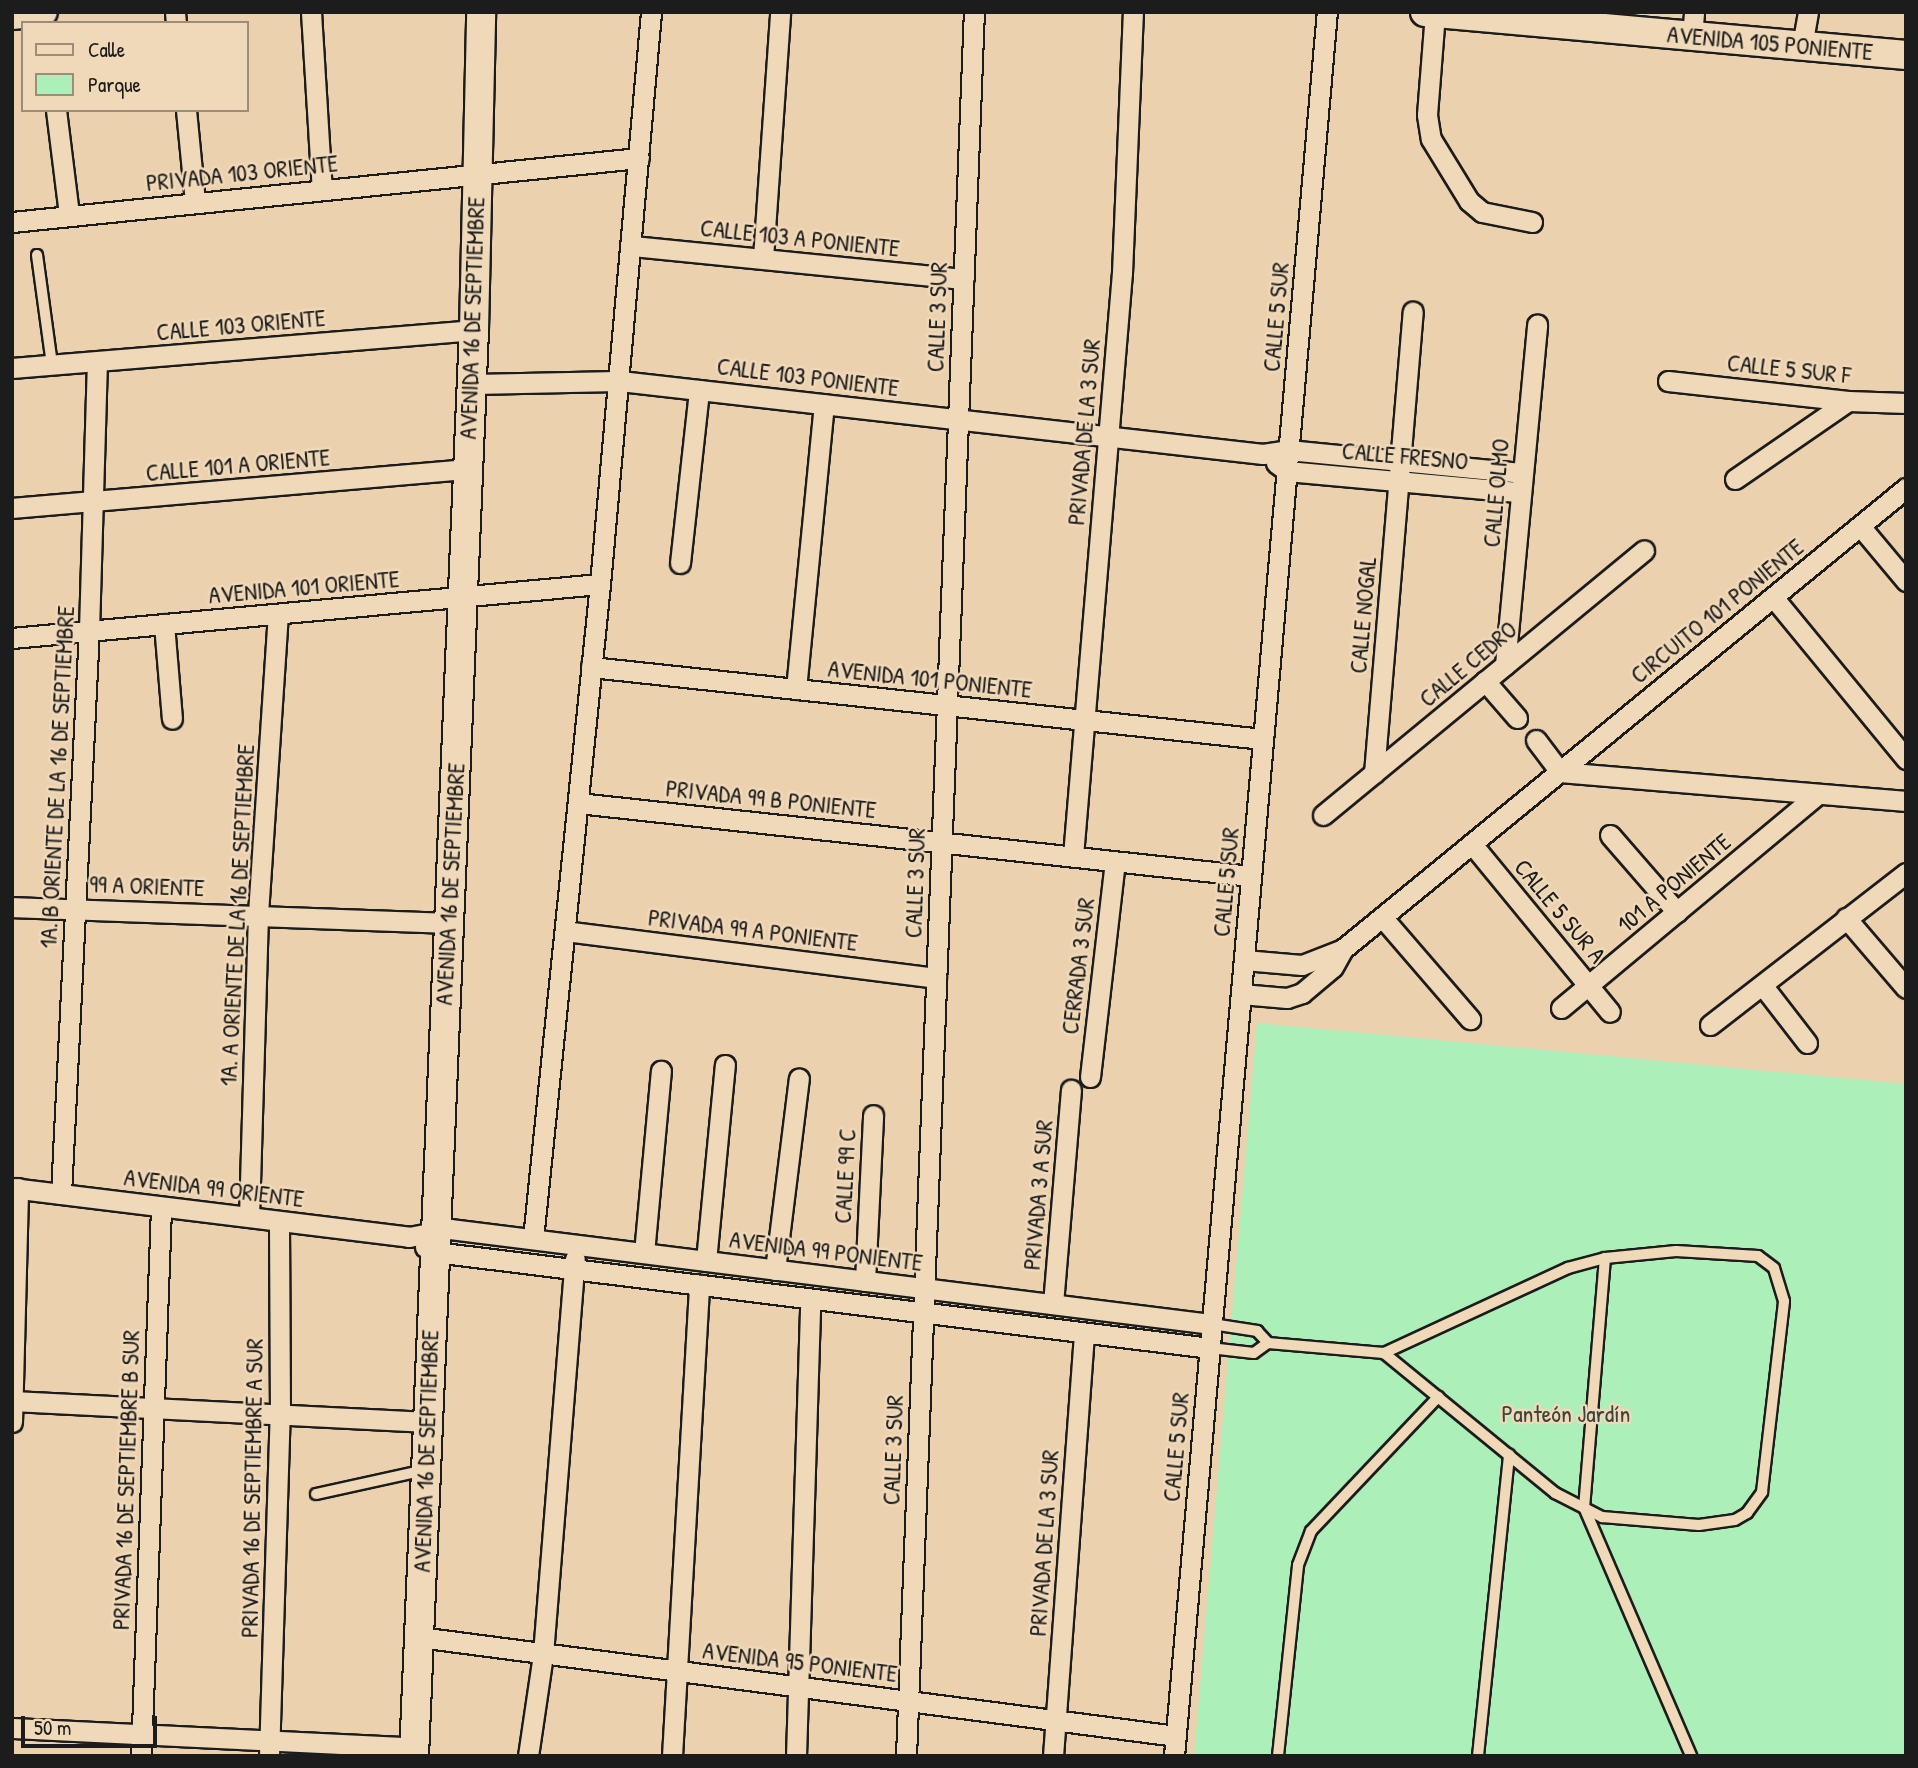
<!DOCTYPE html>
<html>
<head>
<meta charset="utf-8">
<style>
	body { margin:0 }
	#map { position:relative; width:1918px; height:1768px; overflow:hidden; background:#ecd1ae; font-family:"Patrick Hand",sans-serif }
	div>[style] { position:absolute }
	.green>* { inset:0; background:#acefb8 }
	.roads { filter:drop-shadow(2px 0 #1c1c1c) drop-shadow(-2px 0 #1c1c1c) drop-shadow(0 2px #1c1c1c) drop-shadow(0 -2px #1c1c1c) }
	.lane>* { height:10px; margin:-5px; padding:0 5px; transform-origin:5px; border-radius:5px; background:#f0d9b9 }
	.street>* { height:19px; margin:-9.5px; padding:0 9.5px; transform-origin:9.5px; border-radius:9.5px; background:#f0d9b9 }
	.secondary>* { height:28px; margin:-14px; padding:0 14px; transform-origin:14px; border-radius:14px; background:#f0d9b9 }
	span { translate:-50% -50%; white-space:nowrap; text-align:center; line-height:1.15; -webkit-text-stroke:5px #f0d9b9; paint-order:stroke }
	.street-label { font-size:24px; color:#1c1c1c }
	.park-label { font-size:24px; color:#39463b }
	.frame { position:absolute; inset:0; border:14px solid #1c1c1c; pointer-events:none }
	.legend { position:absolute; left:21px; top:21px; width:228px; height:91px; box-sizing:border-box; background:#f0d9b9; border:2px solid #9b8d7a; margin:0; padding:9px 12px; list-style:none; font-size:21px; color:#1c1c1c }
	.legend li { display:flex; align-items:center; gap:14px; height:35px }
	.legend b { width:35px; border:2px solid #9b8d7a }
	.scale { position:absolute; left:21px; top:1716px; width:136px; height:32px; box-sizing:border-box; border:4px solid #1c1c1c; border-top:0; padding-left:9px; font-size:21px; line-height:24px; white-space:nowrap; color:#1c1c1c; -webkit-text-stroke:5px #f0d9b9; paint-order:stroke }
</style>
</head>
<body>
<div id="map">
	<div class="green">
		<div style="clip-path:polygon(1257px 1023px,1906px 1084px,1906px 1756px,1194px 1756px)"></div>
	</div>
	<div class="roads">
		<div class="lane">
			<div style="left:37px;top:255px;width:111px;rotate:82.2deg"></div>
			<div style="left:1605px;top:1258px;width:250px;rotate:94.8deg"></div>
			<div style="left:1584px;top:1507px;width:271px;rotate:66.7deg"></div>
			<div style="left:1212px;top:1324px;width:46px;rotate:8.8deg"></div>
			<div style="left:1257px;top:1331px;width:16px;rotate:47deg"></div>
			<div style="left:1210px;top:1348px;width:44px;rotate:6.5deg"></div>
			<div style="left:1254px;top:1353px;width:17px;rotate:-36deg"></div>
			<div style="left:1268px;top:1343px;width:116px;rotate:4.9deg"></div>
			<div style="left:1384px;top:1353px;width:221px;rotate:39.3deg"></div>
			<div style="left:1555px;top:1493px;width:53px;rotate:27.1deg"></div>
			<div style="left:1602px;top:1517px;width:97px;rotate:4.7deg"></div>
			<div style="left:1699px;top:1525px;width:36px;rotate:-8deg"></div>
			<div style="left:1735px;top:1520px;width:14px;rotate:-30deg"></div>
			<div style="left:1747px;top:1513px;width:26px;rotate:-54deg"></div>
			<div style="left:1762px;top:1492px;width:192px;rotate:-83.4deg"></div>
			<div style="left:1784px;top:1301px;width:34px;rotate:-107deg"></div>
			<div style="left:1774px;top:1268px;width:20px;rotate:-143deg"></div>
			<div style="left:1758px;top:1256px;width:82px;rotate:-176.5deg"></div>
			<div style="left:1676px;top:1251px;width:71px;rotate:174.4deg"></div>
			<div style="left:1605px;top:1258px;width:38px;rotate:165deg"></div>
			<div style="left:1568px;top:1268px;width:203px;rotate:155.2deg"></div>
			<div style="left:316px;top:1494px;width:112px;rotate:-12.4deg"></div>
			<div style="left:1278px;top:1756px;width:192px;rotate:-84deg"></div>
			<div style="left:1298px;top:1565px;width:36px;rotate:-69deg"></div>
			<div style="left:1311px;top:1531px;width:185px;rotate:-46.5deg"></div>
			<div style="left:1478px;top:1756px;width:303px;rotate:-84.1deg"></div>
		</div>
		<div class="street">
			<div style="left:175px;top:12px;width:11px;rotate:85deg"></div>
			<div style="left:311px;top:12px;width:178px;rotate:86.5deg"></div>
			<div style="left:1435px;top:13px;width:102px;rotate:94.5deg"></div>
			<div style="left:1427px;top:115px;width:24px;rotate:81deg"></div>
			<div style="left:1431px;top:139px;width:73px;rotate:58.5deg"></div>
			<div style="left:1469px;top:201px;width:17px;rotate:40deg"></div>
			<div style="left:1482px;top:212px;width:51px;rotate:11.3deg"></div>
			<div style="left:1692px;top:36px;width:24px;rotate:-85deg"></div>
			<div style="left:1802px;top:46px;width:35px;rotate:-80deg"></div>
			<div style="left:56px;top:110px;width:106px;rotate:82.9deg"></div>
			<div style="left:186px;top:110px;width:92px;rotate:84.4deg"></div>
			<div style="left:12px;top:222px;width:630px;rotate:-5.83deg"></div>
			<div style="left:632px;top:246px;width:333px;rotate:5.7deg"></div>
			<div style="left:763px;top:258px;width:247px;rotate:-86deg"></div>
			<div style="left:12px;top:368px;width:464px;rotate:-4.7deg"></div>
			<div style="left:1668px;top:381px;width:181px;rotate:6.3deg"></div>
			<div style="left:1848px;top:401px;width:58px;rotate:2deg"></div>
			<div style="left:471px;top:384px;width:149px;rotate:-1.2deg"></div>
			<div style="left:620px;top:381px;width:647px;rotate:6.48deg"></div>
			<div style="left:1263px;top:454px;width:25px;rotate:-9deg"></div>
			<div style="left:1288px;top:450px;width:234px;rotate:5.6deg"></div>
			<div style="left:1276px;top:463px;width:14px;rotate:36deg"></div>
			<div style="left:1287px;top:471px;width:234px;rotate:5.2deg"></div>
			<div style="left:1735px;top:479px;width:137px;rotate:-34.6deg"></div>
			<div style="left:12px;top:508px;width:457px;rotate:-4.9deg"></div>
			<div style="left:1860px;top:526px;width:72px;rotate:50.1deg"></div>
			<div style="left:680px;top:563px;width:174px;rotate:-83.7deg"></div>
			<div style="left:1773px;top:597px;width:210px;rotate:50.6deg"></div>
			<div style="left:164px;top:624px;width:95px;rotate:85.2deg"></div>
			<div style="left:12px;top:638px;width:590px;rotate:-5.25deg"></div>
			<div style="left:1505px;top:665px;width:342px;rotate:-84.6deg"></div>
			<div style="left:591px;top:667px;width:676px;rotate:6.12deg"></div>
			<div style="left:1485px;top:681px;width:49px;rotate:49.1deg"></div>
			<div style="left:796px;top:689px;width:286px;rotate:-84.4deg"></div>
			<div style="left:1536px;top:740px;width:40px;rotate:53deg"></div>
			<div style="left:1560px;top:772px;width:347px;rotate:4.8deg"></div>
			<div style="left:1374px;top:773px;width:463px;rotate:-85.2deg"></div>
			<div style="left:578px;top:803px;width:677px;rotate:6.19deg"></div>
			<div style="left:1323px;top:815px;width:416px;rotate:-39.5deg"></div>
			<div style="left:1610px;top:835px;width:102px;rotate:49deg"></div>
			<div style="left:1472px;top:844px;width:217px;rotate:50.6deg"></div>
			<div style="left:1073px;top:856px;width:585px;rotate:-85.2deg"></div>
			<div style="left:1122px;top:273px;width:261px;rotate:-87.6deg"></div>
			<div style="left:12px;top:907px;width:436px;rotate:2.1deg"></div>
			<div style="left:1382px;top:917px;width:135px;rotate:49.2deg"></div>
			<div style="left:1846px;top:918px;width:92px;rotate:49.4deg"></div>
			<div style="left:565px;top:931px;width:374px;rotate:7.2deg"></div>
			<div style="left:1244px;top:960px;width:58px;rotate:4.9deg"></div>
			<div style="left:1302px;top:965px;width:44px;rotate:-21.3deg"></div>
			<div style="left:1343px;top:949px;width:728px;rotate:-39.31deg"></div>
			<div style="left:1763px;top:986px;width:72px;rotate:52.3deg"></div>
			<div style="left:1241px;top:994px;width:46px;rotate:5deg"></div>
			<div style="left:1287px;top:998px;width:16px;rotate:-18deg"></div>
			<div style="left:1302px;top:993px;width:40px;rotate:-40deg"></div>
			<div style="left:1333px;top:967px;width:21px;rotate:-61deg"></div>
			<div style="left:1561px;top:1008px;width:333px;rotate:-39.8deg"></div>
			<div style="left:1710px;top:1025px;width:248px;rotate:-37.8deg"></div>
			<div style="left:1090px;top:1077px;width:217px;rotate:-83.4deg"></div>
			<div style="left:12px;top:1188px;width:400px;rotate:7deg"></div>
			<div style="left:409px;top:1237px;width:42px;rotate:-11deg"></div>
			<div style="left:450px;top:1229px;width:768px;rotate:7.11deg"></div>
			<div style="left:61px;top:1194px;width:565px;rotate:-87.16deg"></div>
			<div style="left:89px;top:630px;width:268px;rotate:-88.3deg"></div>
			<div style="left:249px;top:1217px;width:303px;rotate:-88.3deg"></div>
			<div style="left:258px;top:914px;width:299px;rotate:-86.2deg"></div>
			<div style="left:533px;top:1239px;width:658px;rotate:-84.16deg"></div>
			<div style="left:600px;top:584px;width:574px;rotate:-84.9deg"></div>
			<div style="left:425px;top:1247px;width:11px;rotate:27deg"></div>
			<div style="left:435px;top:1252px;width:781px;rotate:7.06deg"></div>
			<div style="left:644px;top:1253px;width:183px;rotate:-84.7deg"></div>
			<div style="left:706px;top:1261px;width:197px;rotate:-84.5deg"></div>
			<div style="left:775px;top:1270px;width:193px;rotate:-82.9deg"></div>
			<div style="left:865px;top:1281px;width:166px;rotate:-87.2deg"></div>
			<div style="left:1053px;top:1304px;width:215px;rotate:-85.2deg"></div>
			<div style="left:12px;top:1401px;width:417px;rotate:2.9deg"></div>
			<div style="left:12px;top:1422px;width:234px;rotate:-88.5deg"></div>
			<div style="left:419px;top:1637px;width:763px;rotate:7.45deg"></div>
			<div style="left:12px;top:1728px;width:402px;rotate:2.8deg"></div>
			<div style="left:141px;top:1756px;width:549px;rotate:-87.91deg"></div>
			<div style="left:269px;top:1756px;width:341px;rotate:-88.2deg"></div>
			<div style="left:280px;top:1415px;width:194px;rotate:-90.3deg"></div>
			<div style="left:528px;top:1756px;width:103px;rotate:-81.6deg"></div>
			<div style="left:543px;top:1654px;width:396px;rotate:-85.4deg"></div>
			<div style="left:672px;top:1756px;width:472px;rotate:-86.7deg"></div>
			<div style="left:796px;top:1756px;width:457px;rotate:-88.2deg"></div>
			<div style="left:906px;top:1756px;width:1745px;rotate:-87.77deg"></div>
			<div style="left:1053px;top:1756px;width:424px;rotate:-85.8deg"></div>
			<div style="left:1174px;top:1756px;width:1751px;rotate:-84.99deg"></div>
		</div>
		<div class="secondary">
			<div style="left:1425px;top:12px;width:483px;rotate:5.1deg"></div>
			<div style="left:12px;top:15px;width:31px;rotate:-6deg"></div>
			<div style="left:414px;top:1756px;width:1427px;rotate:-87.59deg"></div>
			<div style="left:474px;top:330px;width:318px;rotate:-88.7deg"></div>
		</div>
	</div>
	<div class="street-label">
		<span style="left:1770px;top:43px;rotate:5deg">AVENIDA 105 PONIENTE</span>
		<span style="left:242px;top:173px;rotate:-6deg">PRIVADA 103 ORIENTE</span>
		<span style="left:800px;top:238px;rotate:6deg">CALLE 103 A PONIENTE</span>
		<span style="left:937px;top:317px;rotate:-88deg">CALLE 3 SUR</span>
		<span style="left:1276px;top:317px;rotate:-85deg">CALLE 5 SUR</span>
		<span style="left:472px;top:318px;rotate:-88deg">AVENIDA 16 DE SEPTIEMBRE</span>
		<span style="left:241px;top:325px;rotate:-5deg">CALLE 103 ORIENTE</span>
		<span style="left:1789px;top:369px;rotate:6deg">CALLE 5 SUR F</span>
		<span style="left:808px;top:377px;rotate:7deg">CALLE 103 PONIENTE</span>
		<span style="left:1084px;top:432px;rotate:-85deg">PRIVADA DE LA 3 SUR</span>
		<span style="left:1405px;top:456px;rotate:5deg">CALLE FRESNO</span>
		<span style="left:238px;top:465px;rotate:-5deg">CALLE 101 A ORIENTE</span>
		<span style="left:1496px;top:493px;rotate:-85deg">CALLE OLMO</span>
		<span style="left:304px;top:587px;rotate:-5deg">AVENIDA 101 ORIENTE</span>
		<span style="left:1717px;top:611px;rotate:-39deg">CIRCUITO 101 PONIENTE</span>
		<span style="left:1363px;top:615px;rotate:-85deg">CALLE NOGAL</span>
		<span style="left:1468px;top:664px;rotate:-40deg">CALLE CEDRO</span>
		<span style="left:930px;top:679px;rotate:6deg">AVENIDA 101 PONIENTE</span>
		<span style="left:57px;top:777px;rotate:-87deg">1A. B ORIENTE DE LA 16 DE SEPTIEMBRE</span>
		<span style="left:771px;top:799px;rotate:6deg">PRIVADA 99 B PONIENTE</span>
		<span style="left:1226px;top:882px;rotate:-85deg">CALLE 5 SUR</span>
		<span style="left:915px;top:883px;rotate:-88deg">CALLE 3 SUR</span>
		<span style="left:1674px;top:883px;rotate:-40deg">101 A PONIENTE</span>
		<span style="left:450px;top:884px;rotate:-87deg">AVENIDA 16 DE SEPTIEMBRE</span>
		<span style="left:147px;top:886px;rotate:2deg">99 A ORIENTE</span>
		<span style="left:1560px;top:911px;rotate:50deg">CALLE 5 SUR A</span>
		<span style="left:237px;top:915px;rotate:-87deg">1A. A ORIENTE DE LA 16 DE SEPTIEMBRE</span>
		<span style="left:753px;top:930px;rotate:7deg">PRIVADA 99 A PONIENTE</span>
		<span style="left:1078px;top:966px;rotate:-83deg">CERRADA 3 SUR</span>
		<span style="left:845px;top:1176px;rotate:-87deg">CALLE 99 C</span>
		<span style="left:214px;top:1188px;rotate:7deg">AVENIDA 99 ORIENTE</span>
		<span style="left:1038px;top:1195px;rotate:-85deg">PRIVADA 3 A SUR</span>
		<span style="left:826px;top:1251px;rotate:7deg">AVENIDA 99 PONIENTE</span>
		<span style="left:1176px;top:1447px;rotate:-85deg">CALLE 5 SUR</span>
		<span style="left:893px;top:1450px;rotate:-88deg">CALLE 3 SUR</span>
		<span style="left:426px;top:1451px;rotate:-88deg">AVENIDA 16 DE SEPTIEMBRE</span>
		<span style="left:126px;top:1480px;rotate:-88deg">PRIVADA 16 DE SEPTIEMBRE B SUR</span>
		<span style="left:252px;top:1488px;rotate:-89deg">PRIVADA 16 DE SEPTIEMBRE A SUR</span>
		<span style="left:1044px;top:1543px;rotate:-86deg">PRIVADA DE LA 3 SUR</span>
		<span style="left:800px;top:1662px;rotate:7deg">AVENIDA 95 PONIENTE</span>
	</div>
	<div class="park-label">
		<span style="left:1566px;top:1414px">Panteón Jardín</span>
	</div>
	<div class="frame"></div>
	<ul class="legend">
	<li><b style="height:9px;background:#f0d9b9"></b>Calle</li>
	<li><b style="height:19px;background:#acefb8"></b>Parque</li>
	</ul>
	<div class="scale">50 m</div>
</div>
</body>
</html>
